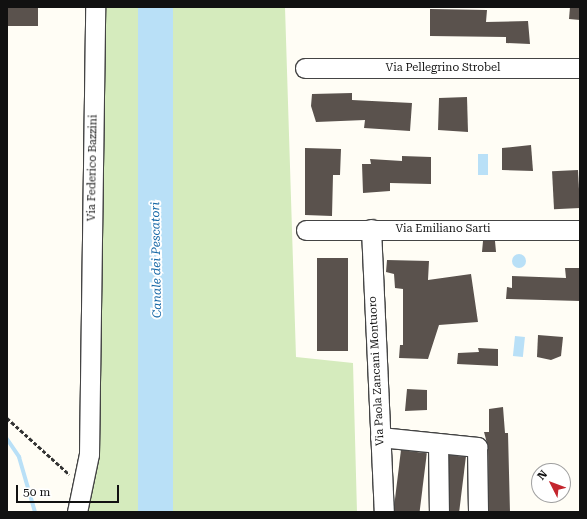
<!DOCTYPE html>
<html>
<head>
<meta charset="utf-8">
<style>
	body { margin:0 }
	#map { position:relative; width:587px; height:519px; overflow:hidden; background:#fffdf5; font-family:"Roboto Serif",serif }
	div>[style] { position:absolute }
	.green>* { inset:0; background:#d5ebbd }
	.water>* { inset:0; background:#b9e0f7; transform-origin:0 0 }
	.round { border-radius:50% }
	.stream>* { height:4px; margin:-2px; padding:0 2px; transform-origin:2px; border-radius:2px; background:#b9e0f7 }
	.building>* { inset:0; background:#5a524d; transform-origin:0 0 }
	.path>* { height:2.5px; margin-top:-1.25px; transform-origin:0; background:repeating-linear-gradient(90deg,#333 0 4px,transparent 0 6px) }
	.roads { filter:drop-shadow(1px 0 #444) drop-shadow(-1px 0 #444) drop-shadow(0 1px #444) drop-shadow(0 -1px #444) }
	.minor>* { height:19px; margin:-9.5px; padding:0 9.5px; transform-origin:9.5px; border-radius:9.5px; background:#fff }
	span { translate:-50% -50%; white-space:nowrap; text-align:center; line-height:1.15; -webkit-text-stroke:4px #fff; paint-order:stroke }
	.street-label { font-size:11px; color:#111 }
	.water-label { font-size:12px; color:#1768a6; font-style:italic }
	.frame { position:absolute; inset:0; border:8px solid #111; pointer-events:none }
	.north { position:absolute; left:531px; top:463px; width:40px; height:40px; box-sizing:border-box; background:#fff; border:1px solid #a0a0a0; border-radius:50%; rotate:312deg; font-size:11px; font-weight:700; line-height:16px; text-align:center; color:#111 }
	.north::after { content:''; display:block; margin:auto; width:14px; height:18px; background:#c4262e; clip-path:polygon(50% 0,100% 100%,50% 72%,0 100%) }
	.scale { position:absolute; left:16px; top:485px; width:103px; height:18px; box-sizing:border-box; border:2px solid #111; border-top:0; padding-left:5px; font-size:12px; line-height:14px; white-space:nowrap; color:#111; -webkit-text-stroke:3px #fff; paint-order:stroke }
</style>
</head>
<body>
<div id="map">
	<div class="green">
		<div style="clip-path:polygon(95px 7px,285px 7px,296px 357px,353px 363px,357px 512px,77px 512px,85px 482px)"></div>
	</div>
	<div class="water">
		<div style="left:138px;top:7px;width:35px;height:505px"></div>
		<div style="left:478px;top:154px;width:10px;height:21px"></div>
		<div class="round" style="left:512px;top:254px;width:14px;height:14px"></div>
		<div style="left:515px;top:336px;width:10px;height:20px;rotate:6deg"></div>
	</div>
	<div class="stream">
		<div style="left:7px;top:439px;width:22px;rotate:56deg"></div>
		<div style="left:19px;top:457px;width:57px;rotate:73.8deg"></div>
	</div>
	<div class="building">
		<div style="left:7px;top:7px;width:31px;height:19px"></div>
		<div style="clip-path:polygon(570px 7px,580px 7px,580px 20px,569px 19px)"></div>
		<div style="clip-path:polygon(430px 9px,487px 10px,486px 22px,528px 21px,530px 44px,506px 43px,506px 37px,430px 36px)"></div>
		<div style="clip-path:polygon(352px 93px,352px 100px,412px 103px,410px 131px,364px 128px,365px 120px,316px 122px,311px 106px,312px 94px)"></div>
		<div style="clip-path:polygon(467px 97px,468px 132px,438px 130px,439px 98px)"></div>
		<div style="clip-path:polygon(531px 145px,533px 171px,502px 170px,502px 148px)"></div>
		<div style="clip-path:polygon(305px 148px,341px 149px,340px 175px,333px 175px,332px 216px,305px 215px)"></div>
		<div style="clip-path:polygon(402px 156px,431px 157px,431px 184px,390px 183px,390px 191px,363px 193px,362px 164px,371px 164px,370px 159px,402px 161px)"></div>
		<div style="left:578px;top:170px;width:38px;height:26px;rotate:87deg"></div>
		<div style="clip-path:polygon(483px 241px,495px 241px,496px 252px,482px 252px)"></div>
		<div style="left:317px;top:258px;width:31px;height:93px"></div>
		<div style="clip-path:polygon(387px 260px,429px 261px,428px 280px,471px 274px,478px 322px,439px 325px,428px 359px,399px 358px,400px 345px,403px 345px,403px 289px,395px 288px,394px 274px,386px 272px)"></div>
		<div style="clip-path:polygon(565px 268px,580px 268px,580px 301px,506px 299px,507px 287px,512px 288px,512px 276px,566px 278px)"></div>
		<div style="clip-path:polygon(538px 335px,563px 337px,561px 356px,551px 360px,537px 357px)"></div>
		<div style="clip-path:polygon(478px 348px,498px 349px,498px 366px,457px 364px,458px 353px,479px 352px)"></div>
		<div style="clip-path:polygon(407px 389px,427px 390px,427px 410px,405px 411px)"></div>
		<div style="clip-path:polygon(503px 407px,505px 433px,508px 433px,510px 512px,489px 512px,488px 447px,484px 432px,489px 432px,489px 409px)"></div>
		<div style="left:401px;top:450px;width:26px;height:62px;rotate:7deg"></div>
		<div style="left:449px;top:455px;width:17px;height:57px;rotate:7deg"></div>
	</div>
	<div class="path">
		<div style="left:7px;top:418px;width:84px;rotate:42.1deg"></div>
	</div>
	<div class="roads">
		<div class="minor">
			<div style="left:305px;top:68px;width:275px"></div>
			<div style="left:371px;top:229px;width:283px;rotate:87.4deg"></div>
			<div style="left:306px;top:230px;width:274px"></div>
			<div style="left:380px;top:437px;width:98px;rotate:5.9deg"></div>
			<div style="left:477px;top:447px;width:65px;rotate:89.1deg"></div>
			<div style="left:438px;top:443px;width:69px;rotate:89.2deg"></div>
			<div style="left:77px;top:512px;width:59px;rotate:-78.3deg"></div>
			<div style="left:89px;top:454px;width:447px;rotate:-89.2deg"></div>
		</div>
	</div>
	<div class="street-label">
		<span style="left:443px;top:68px">Via Pellegrino Strobel</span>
		<span style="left:93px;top:168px;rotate:-89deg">Via Federico Bazzini</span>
		<span style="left:443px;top:229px">Via Emiliano Sarti</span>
		<span style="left:377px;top:371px;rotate:-93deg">Via Paola Zancani Montuoro</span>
	</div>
	<div class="water-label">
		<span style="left:157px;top:260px;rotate:-91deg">Canale dei Pescatori</span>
	</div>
	<div class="frame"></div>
	<div class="north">N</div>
	<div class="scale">50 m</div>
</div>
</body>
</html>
